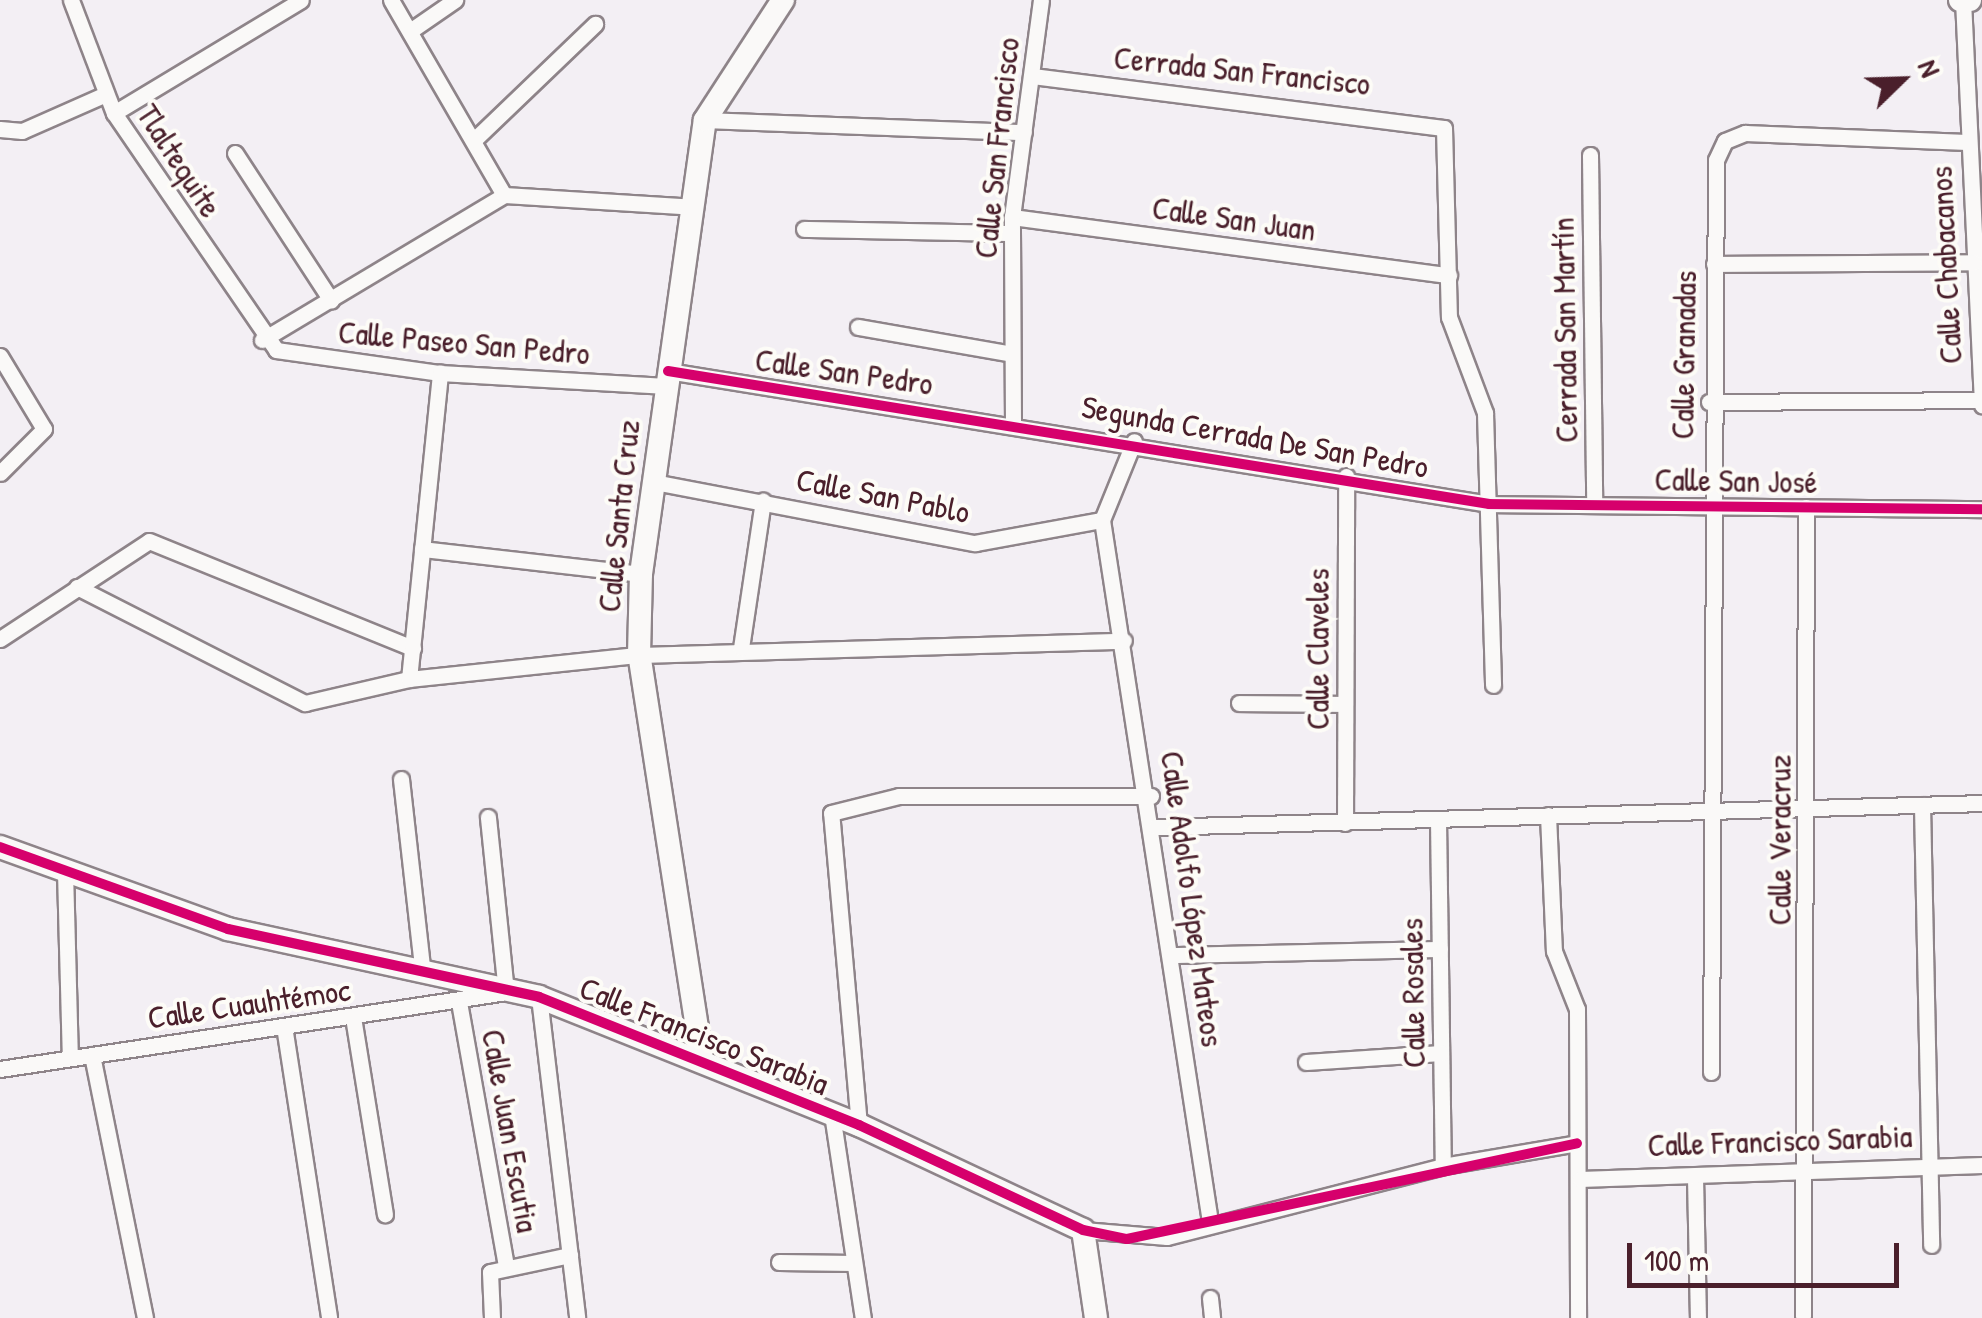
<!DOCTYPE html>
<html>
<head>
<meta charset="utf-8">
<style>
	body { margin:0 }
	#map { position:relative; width:1982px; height:1318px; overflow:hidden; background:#f3eff4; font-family:"Patrick Hand",sans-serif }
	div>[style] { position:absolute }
	.roads { filter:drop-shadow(2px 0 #8e8489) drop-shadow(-2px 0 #8e8489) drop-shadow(0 2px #8e8489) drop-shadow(0 -2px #8e8489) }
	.street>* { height:15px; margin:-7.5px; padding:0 7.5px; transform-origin:7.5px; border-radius:7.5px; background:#faf9f8 }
	.secondary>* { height:22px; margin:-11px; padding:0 11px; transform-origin:11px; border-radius:11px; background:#faf9f8 }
	.cycleway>* { height:10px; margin:-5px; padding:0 5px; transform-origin:5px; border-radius:5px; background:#d6006c }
	span { translate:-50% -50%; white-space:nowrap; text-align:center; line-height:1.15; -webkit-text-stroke:8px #fdfcf7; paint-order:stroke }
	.street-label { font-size:32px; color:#4a1f2b }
	.north { position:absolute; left:1852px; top:30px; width:100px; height:100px; -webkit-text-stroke:8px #fdfcf7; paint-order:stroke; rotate:67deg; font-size:28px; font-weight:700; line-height:40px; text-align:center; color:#4a1f2b }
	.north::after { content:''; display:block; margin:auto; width:35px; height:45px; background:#4a1f2b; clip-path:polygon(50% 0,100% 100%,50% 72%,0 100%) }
	.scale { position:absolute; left:1627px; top:1243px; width:272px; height:45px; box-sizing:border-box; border:5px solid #4a1f2b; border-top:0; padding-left:12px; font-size:30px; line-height:35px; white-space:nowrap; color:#4a1f2b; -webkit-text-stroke:8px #fdfcf7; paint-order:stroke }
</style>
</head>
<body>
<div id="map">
	<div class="roads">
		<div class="street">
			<div style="left:71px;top:0;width:121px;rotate:69.2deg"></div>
			<div style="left:114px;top:113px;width:287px;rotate:55.6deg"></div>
			<div style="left:276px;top:350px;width:166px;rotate:8deg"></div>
			<div style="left:440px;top:373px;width:227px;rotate:3.3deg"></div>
			<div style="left:391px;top:0;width:225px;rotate:59.9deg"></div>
			<div style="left:1963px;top:0;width:406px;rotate:87.3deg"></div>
			<div style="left:410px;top:31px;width:55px;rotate:-34.6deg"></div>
			<div style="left:1032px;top:76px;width:415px;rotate:7.2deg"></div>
			<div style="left:1444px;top:128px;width:189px;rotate:88.5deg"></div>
			<div style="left:1449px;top:317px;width:103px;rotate:69.4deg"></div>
			<div style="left:1485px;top:413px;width:272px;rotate:88.3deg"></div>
			<div style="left:114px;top:113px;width:218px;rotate:-31.1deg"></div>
			<div style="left:705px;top:120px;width:319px;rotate:2.2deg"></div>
			<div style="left:0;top:129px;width:22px;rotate:5deg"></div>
			<div style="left:22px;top:131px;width:92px;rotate:-23.8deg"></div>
			<div style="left:474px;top:140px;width:168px;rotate:-43.8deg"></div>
			<div style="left:235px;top:153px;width:176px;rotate:56.9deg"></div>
			<div style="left:1590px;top:155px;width:350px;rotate:89.3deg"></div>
			<div style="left:1012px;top:217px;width:441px;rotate:7.6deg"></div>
			<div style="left:804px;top:229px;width:208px;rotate:1.1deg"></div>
			<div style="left:1714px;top:264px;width:260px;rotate:-0.4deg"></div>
			<div style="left:858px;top:327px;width:156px;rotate:9.9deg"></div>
			<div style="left:262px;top:340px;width:282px;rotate:-30.9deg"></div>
			<div style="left:504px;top:195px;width:189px;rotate:3.6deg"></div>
			<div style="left:0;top:356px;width:85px;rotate:58.9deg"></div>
			<div style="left:44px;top:429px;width:62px;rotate:135deg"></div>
			<div style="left:668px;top:371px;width:832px;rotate:9.2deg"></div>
			<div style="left:1489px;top:504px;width:493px;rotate:0.6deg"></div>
			<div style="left:1709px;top:402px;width:273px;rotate:-0.4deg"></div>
			<div style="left:1013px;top:422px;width:205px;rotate:-90.3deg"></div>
			<div style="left:1012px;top:217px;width:219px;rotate:-82.4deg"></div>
			<div style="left:654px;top:482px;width:327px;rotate:10.8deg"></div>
			<div style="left:975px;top:543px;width:129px;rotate:-10.3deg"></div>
			<div style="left:1102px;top:520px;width:710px;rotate:81.25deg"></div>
			<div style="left:1102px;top:520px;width:85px;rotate:-67.9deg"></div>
			<div style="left:422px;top:549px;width:220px;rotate:6.5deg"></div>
			<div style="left:77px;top:587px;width:256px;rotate:27deg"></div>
			<div style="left:305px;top:703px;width:107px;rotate:-13deg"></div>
			<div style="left:409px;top:679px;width:231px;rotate:-6deg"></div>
			<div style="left:639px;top:655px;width:485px;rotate:-1.7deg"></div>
			<div style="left:0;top:639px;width:178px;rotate:-33.3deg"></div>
			<div style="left:149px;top:541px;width:285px;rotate:22.1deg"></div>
			<div style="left:741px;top:648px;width:149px;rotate:-81.5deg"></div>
			<div style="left:409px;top:679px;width:308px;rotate:-84.2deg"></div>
			<div style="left:1239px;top:703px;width:106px;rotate:0.5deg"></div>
			<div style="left:401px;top:779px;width:196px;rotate:83.6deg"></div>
			<div style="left:1922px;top:805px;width:440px;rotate:88.8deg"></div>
			<div style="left:1548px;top:815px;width:136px;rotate:87.5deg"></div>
			<div style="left:1554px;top:951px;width:62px;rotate:68.4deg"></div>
			<div style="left:1577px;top:1009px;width:309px;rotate:89.8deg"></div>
			<div style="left:1438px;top:820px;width:346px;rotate:89.2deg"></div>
			<div style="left:1345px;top:823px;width:347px;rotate:-89.8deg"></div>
			<div style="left:1156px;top:827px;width:826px;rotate:-1.66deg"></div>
			<div style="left:65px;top:871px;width:187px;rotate:88.5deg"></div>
			<div style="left:1174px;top:955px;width:266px;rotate:-1.3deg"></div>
			<div style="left:539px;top:997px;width:323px;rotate:83.2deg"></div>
			<div style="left:459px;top:1002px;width:267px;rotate:79.9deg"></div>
			<div style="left:353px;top:1017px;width:200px;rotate:80.8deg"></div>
			<div style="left:284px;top:1026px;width:295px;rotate:81.2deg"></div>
			<div style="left:92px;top:1055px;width:268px;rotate:78.6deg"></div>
			<div style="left:1306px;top:1062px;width:135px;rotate:-3.8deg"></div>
			<div style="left:0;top:1069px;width:512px;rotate:-8.65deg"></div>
			<div style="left:506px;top:992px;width:176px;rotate:-95.9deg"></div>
			<div style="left:1711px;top:1072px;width:912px;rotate:-89.69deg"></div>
			<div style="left:1716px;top:160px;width:21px;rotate:-65deg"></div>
			<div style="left:1725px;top:141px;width:22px;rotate:-22deg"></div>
			<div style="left:1745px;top:133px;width:222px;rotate:2.3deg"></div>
			<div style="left:832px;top:1114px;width:206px;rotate:81.4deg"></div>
			<div style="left:859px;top:1125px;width:313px;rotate:-95.1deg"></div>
			<div style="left:831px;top:813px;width:70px;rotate:-14deg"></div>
			<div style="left:899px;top:796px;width:252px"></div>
			<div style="left:1695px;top:1177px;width:141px;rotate:88.8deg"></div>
			<div style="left:1580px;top:1179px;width:402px;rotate:-2deg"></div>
			<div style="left:1083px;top:1230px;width:84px;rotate:4.8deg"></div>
			<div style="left:1167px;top:1237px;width:285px;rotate:-14.4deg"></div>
			<div style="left:1443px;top:1166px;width:136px;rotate:-9.7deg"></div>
			<div style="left:779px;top:1262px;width:75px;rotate:0.8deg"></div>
			<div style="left:1210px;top:1298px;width:20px;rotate:84deg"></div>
			<div style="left:1803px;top:1316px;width:809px;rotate:-89.79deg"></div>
			<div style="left:492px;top:1318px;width:46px;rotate:-92.5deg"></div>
			<div style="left:490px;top:1272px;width:82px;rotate:-12deg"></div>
		</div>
		<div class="secondary">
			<div style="left:1960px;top:0;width:10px"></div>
			<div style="left:0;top:847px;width:242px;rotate:19.8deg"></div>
			<div style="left:228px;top:929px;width:318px;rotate:12.3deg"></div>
			<div style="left:539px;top:997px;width:345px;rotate:21.8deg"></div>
			<div style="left:859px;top:1125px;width:247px;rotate:25.1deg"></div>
			<div style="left:1083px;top:1230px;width:89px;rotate:81.6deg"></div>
			<div style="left:702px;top:1060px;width:410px;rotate:-98.8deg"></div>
			<div style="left:639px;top:655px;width:81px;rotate:-88.6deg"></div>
			<div style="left:641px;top:574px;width:458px;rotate:-82deg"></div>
			<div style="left:705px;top:120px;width:143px;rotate:-57deg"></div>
		</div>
	</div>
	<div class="cycleway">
		<div style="left:668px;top:371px;width:832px;rotate:9.2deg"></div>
		<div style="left:1489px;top:504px;width:493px;rotate:0.6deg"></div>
		<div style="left:0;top:847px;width:242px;rotate:19.8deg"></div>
		<div style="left:228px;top:929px;width:318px;rotate:12.3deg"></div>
		<div style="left:539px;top:997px;width:345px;rotate:21.8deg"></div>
		<div style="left:859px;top:1125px;width:247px;rotate:25.1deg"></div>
		<div style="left:1083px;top:1230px;width:45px;rotate:11.6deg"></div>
		<div style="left:1127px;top:1239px;width:460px;rotate:-12deg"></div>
	</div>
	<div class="street-label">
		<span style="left:1242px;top:71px;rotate:6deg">Cerrada San Francisco</span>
		<span style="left:997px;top:148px;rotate:-84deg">Calle San Francisco</span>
		<span style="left:179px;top:161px;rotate:57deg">Tlaltequite</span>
		<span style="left:1234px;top:219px;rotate:8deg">Calle San Juan</span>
		<span style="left:1946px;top:265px;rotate:-93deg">Calle Chabacanos</span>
		<span style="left:1565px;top:330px;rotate:-91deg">Cerrada San Martín</span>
		<span style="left:464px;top:343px;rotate:5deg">Calle Paseo San Pedro</span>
		<span style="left:1684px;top:355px;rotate:-89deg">Calle Granadas</span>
		<span style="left:844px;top:372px;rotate:8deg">Calle San Pedro</span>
		<span style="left:1255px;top:437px;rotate:10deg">Segunda Cerrada De San Pedro</span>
		<span style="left:1736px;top:481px;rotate:1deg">Calle San José</span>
		<span style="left:883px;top:496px;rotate:11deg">Calle San Pablo</span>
		<span style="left:619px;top:516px;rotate:-84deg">Calle Santa Cruz</span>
		<span style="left:1318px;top:649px;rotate:-90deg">Calle Claveles</span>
		<span style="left:1780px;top:840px;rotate:-90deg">Calle Veracruz</span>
		<span style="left:1192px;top:899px;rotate:82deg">Calle Adolfo López Mateos</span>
		<span style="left:1413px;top:993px;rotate:-91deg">Calle Rosales</span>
		<span style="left:249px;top:1004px;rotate:-8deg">Calle Cuauhtémoc</span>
		<span style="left:704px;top:1036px;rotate:22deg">Calle Francisco Sarabia</span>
		<span style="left:510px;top:1131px;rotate:80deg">Calle Juan Escutia</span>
		<span style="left:1780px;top:1141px;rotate:-2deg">Calle Francisco Sarabia</span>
	</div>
	<div class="north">N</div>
	<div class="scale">100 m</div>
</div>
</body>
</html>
